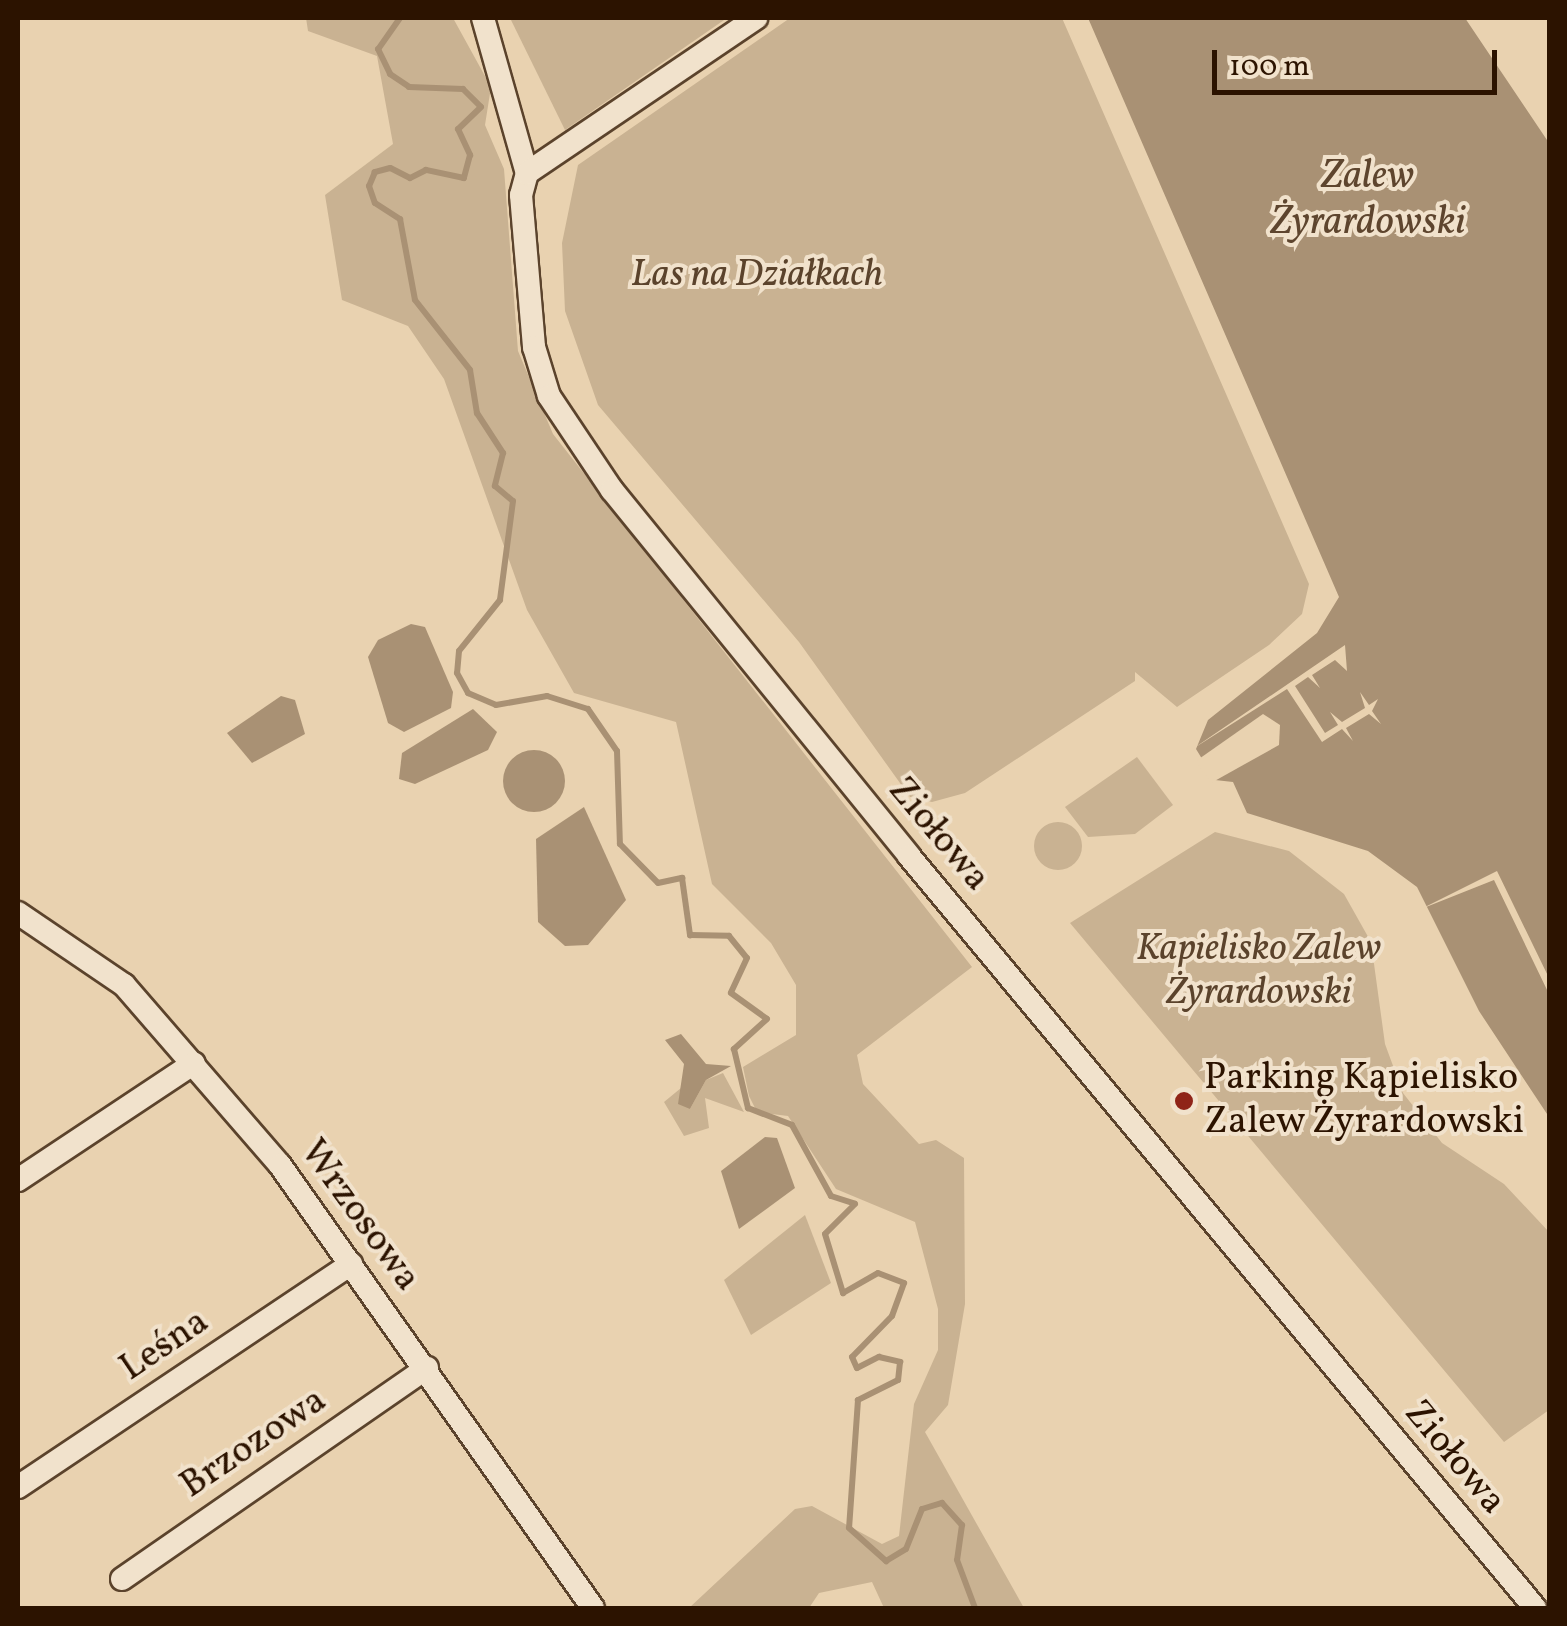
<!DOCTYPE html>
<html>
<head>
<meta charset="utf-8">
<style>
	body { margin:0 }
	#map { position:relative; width:1567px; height:1626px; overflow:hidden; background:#e9d2b0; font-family:Vollkorn,serif }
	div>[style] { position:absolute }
	.green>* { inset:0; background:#c9b292 }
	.round { border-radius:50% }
	.water>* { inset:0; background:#a99174 }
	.pier>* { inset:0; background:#e9d2b0 }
	.stream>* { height:6px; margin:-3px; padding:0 3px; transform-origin:3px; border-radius:3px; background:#a99174 }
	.roads { filter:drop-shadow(2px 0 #5b432c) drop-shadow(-2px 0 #5b432c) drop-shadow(0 2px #5b432c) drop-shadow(0 -2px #5b432c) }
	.minor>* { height:22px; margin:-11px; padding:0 11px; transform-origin:11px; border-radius:11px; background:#f1e2cc }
	.dots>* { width:28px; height:28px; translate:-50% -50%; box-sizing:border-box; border:5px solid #f1e2cc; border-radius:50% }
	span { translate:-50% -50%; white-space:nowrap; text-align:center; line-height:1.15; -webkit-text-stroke:8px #f1e2cc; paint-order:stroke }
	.park-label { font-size:38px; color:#5b432c; font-style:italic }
	.street-label { font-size:38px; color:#2c1300 }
	.poi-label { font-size:38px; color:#2c1300 }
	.left { translate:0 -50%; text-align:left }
	.water-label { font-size:40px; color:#5e452e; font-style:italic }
	.frame { position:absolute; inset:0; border:20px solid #2c1300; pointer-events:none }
	.scale { position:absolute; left:1212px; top:50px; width:285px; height:45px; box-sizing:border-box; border:5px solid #2c1300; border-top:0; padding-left:12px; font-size:30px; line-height:35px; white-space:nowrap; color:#2c1300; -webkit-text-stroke:8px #f1e2cc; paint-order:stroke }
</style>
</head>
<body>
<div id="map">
	<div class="green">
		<div style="clip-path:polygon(306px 18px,453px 18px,491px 87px,485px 125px,504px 169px,518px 351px,553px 434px,972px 967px,857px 1055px,863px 1084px,919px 1144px,936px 1140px,964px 1158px,965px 1304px,948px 1405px,925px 1432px,1024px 1608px,884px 1608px,872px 1582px,819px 1593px,809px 1608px,689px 1608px,795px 1509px,812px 1506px,882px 1544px,899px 1536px,914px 1404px,938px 1350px,938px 1309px,915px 1222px,836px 1189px,788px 1116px,757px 1112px,749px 1096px,743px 1067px,796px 1035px,796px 985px,771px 943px,712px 884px,676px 722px,574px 693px,527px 610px,444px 379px,408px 326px,342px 300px,325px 195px,393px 144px,377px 56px,308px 31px)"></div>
		<div style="clip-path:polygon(510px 18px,727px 18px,565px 130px)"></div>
		<div style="clip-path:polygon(790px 18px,1062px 18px,1309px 584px,1302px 614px,1269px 645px,1177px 707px,1135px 672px,1135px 681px,965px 793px,932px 802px,910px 797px,799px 642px,598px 405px,565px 311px,562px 243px,578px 165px)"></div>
		<div style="clip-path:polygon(1137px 757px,1173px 805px,1135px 834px,1088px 837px,1065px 807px)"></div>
		<div class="round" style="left:1034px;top:822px;width:48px;height:48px"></div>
		<div style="clip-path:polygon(1215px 832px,1289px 851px,1344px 894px,1371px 942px,1385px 1044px,1403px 1093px,1442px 1143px,1504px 1184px,1549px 1232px,1549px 1410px,1504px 1442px,1070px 923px)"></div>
		<div style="clip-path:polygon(723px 1073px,744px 1112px,705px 1098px,709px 1128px,684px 1136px,664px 1102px,681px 1088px,690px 1109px,706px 1080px)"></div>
		<div style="clip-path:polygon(805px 1215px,831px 1283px,751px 1335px,724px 1280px)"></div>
	</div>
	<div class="water">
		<div style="clip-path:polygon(1088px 18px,1465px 18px,1549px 143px,1549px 1117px,1479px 1011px,1417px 887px,1368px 851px,1247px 813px,1233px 782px,1215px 780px,1196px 749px,1208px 720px,1317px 633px,1339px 597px)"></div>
		<div style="clip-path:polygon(411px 624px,425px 627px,453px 692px,451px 708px,404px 732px,388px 723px,368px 657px,378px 640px)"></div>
		<div style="clip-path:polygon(281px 696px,295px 700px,305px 734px,252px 763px,227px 733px)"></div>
		<div style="clip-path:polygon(473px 709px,497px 732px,488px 750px,415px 784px,399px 779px,402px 753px)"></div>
		<div class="round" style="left:503px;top:750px;width:62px;height:62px"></div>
		<div style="clip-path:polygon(584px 807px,626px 900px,588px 945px,565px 946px,538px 922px,536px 839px)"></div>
		<div style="clip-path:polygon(681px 1034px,706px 1064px,731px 1066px,706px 1080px,690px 1109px,678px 1104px,684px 1064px,665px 1040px)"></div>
		<div style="clip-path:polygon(765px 1137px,777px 1138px,795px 1188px,739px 1229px,721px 1171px)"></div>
	</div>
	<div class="pier">
		<div style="clip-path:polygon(1345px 645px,1347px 671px,1335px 660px,1312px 675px,1320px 688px,1308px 677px,1295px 686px,1325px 733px,1338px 725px,1330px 712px,1342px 722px,1365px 708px,1360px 692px,1369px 705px,1378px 699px,1372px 711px,1381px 724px,1369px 714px,1346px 728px,1353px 741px,1342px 729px,1322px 742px,1287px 689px,1191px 750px)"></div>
		<div style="clip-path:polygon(1263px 714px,1280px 725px,1279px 745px,1211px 783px,1196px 761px)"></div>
		<div style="clip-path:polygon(1497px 871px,1549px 978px,1549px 994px,1494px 880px,1421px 909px)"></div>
	</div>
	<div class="stream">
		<div style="left:400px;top:18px;width:38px;rotate:125deg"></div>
		<div style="left:378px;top:49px;width:28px;rotate:64deg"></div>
		<div style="left:390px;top:74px;width:23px;rotate:34deg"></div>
		<div style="left:409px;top:87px;width:54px;rotate:2.1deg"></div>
		<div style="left:463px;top:89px;width:25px;rotate:45deg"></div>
		<div style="left:481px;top:107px;width:32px;rotate:136deg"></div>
		<div style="left:458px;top:129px;width:29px;rotate:65deg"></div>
		<div style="left:470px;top:155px;width:24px;rotate:105deg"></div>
		<div style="left:464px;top:178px;width:39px;rotate:-168deg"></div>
		<div style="left:426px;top:170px;width:18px;rotate:153deg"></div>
		<div style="left:410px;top:178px;width:22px;rotate:-153deg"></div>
		<div style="left:390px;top:168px;width:16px;rotate:165deg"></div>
		<div style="left:375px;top:172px;width:15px;rotate:113deg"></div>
		<div style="left:369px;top:186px;width:18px;rotate:71deg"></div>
		<div style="left:375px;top:203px;width:30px;rotate:33deg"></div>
		<div style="left:400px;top:219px;width:82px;rotate:79.5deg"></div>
		<div style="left:415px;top:300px;width:89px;rotate:51.8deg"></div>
		<div style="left:470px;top:370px;width:44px;rotate:80.8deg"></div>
		<div style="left:477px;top:413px;width:48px;rotate:57deg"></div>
		<div style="left:503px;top:453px;width:34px;rotate:104deg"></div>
		<div style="left:495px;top:486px;width:23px;rotate:40deg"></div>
		<div style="left:513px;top:501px;width:100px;rotate:97.5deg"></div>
		<div style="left:500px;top:600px;width:65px;rotate:128.8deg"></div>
		<div style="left:459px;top:651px;width:22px;rotate:95deg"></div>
		<div style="left:457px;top:673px;width:23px;rotate:61deg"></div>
		<div style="left:468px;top:693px;width:30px;rotate:23deg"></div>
		<div style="left:496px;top:705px;width:52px;rotate:-10deg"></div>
		<div style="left:547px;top:696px;width:43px;rotate:17.6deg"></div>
		<div style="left:588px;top:709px;width:51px;rotate:55.4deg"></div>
		<div style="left:617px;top:751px;width:93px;rotate:88.2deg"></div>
		<div style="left:620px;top:844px;width:54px;rotate:45.7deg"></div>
		<div style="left:658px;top:883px;width:25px;rotate:-12deg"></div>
		<div style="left:682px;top:878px;width:58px;rotate:82deg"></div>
		<div style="left:690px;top:935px;width:39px;rotate:1deg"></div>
		<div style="left:729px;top:936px;width:28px;rotate:51deg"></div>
		<div style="left:747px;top:958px;width:38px;rotate:115deg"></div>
		<div style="left:731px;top:993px;width:44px;rotate:35.8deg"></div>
		<div style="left:767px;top:1019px;width:45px;rotate:137.7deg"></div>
		<div style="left:734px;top:1049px;width:61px;rotate:76.7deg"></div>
		<div style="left:748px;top:1108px;width:47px;rotate:21.1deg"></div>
		<div style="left:792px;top:1125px;width:81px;rotate:61.2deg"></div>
		<div style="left:831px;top:1196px;width:25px;rotate:18deg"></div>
		<div style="left:855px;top:1204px;width:42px;rotate:135deg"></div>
		<div style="left:825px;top:1234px;width:62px;rotate:73deg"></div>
		<div style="left:843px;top:1293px;width:40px;rotate:-29.7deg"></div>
		<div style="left:878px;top:1273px;width:28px;rotate:21deg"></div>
		<div style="left:904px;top:1283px;width:35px;rotate:110deg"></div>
		<div style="left:892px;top:1316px;width:57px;rotate:134.3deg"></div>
		<div style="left:852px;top:1357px;width:12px;rotate:66deg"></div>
		<div style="left:857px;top:1368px;width:25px;rotate:-27deg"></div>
		<div style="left:879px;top:1357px;width:22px;rotate:13deg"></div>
		<div style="left:900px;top:1362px;width:18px;rotate:96deg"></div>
		<div style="left:898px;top:1380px;width:45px;rotate:153.4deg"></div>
		<div style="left:858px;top:1400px;width:128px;rotate:94deg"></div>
		<div style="left:849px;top:1528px;width:50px;rotate:41.7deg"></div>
		<div style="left:886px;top:1561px;width:23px;rotate:-31deg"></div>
		<div style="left:906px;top:1549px;width:43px;rotate:-68.2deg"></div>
		<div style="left:922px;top:1509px;width:21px;rotate:-17deg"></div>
		<div style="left:942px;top:1503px;width:30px;rotate:48deg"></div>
		<div style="left:962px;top:1525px;width:35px;rotate:98deg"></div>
		<div style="left:957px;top:1560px;width:51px;rotate:69.4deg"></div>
	</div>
	<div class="roads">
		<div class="minor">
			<div style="left:483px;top:18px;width:161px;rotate:74.2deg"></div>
			<div style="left:527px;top:173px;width:23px;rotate:105deg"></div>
			<div style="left:521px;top:195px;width:153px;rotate:85.1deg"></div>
			<div style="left:534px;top:347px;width:51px;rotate:73deg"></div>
			<div style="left:549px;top:396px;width:113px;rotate:56.2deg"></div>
			<div style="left:612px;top:490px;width:471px;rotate:50.9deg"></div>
			<div style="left:909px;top:856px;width:978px;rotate:50.22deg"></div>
			<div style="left:527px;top:173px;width:277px;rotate:-34.1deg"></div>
			<div style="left:18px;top:913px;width:128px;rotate:34.2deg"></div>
			<div style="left:124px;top:985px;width:238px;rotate:49.1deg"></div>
			<div style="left:280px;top:1165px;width:542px;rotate:54.76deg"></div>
			<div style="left:18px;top:1180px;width:211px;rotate:-33.6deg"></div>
			<div style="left:18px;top:1487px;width:401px;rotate:-33.8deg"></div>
			<div style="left:122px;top:1579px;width:371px;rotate:-34.7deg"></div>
		</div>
	</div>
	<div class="dots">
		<div style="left:1184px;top:1101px;background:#8f2418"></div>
	</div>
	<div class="park-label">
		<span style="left:757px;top:276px">Las na Działkach</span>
		<span style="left:1259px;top:972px">Kapielisko Zalew<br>Żyrardowski</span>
	</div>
	<div class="street-label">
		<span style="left:938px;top:835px;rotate:50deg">Ziołowa</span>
		<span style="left:359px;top:1216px;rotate:54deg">Wrzosowa</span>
		<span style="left:165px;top:1346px;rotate:-34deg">Leśna</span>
		<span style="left:254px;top:1444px;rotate:-34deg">Brzozowa</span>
		<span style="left:1454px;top:1458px;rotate:50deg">Ziołowa</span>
	</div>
	<div class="poi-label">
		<span class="left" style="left:1204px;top:1101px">Parking Kąpielisko<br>Zalew Żyrardowski</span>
	</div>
	<div class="water-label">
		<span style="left:1368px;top:200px">Zalew<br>Żyrardowski</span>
	</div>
	<div class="frame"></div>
	<div class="scale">100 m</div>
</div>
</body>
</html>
